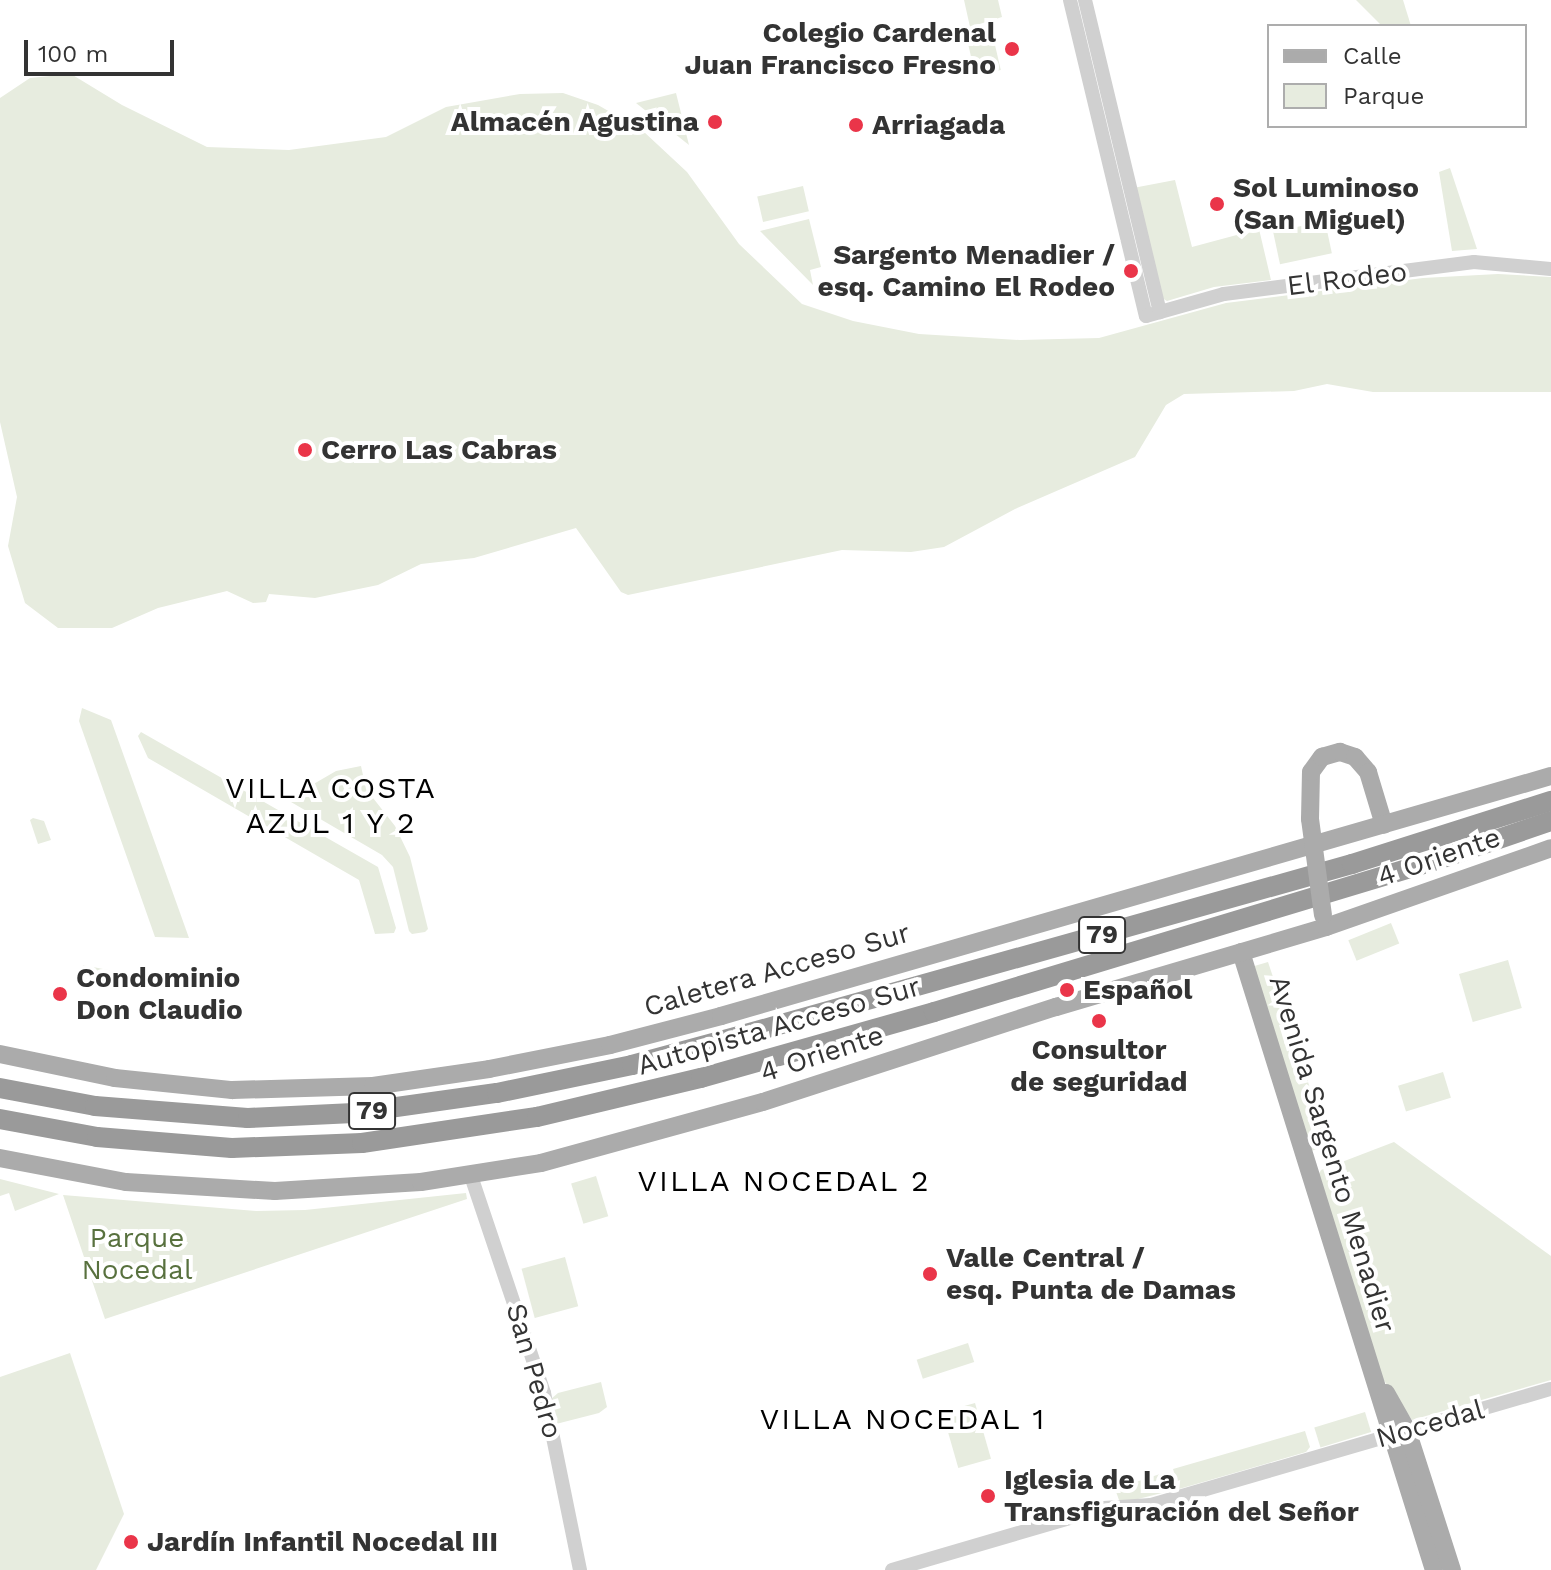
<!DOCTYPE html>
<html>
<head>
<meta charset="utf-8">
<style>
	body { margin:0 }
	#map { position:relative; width:1551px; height:1570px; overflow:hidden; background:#fff; font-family:"Work Sans",sans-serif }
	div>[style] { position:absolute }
	.green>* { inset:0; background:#e7ecdf; transform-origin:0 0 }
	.minor>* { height:14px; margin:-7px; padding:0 7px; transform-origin:7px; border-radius:7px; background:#d0d0d0 }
	.major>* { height:18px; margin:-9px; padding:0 9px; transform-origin:9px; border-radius:9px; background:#ababab }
	.highway>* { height:20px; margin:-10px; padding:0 10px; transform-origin:10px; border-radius:10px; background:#9a9a9a }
	.major-bridge>* { height:18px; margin:-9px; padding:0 9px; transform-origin:9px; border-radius:9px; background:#ababab }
	.dots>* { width:22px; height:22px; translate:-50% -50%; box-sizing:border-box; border:4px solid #fff; border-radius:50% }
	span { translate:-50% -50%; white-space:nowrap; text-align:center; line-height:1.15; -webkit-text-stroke:8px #fff; paint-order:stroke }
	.shield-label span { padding:2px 6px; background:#fff; border:2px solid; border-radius:6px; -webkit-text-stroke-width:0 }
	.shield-label { font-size:26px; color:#333; font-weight:700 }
	.poi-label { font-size:28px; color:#333; font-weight:700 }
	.right { translate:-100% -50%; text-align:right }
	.left { translate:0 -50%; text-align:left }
	.street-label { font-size:28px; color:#333 }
	.park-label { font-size:28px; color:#58713e }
	.neighbourhood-label { font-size:30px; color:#000; letter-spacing:2px }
	.legend { position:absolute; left:1267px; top:24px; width:260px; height:104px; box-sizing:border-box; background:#fff; border:2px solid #adadad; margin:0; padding:10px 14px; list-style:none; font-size:24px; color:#333 }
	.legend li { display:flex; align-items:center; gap:16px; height:40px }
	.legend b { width:40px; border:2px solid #adadad }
	.scale { position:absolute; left:24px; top:40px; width:150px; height:36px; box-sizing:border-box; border:4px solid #333; border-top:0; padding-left:10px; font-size:24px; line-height:28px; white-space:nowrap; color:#333; -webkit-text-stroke:6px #fff; paint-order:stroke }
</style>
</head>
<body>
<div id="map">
	<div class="green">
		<div style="clip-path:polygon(964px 0,998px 0,1002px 17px,970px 27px)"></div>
		<div style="clip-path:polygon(1356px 0,1403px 0,1411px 26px,1382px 26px)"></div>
		<div style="left:992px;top:32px;width:39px;height:26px;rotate:77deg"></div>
		<div style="clip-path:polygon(71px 74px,122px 105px,207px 147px,289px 150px,386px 137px,446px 107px,520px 94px,563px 93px,598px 105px,643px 131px,687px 172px,739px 244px,802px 304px,853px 321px,919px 334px,1020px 340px,1099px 338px,1226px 303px,1423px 278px,1498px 274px,1551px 277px,1551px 392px,1373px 392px,1327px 384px,1294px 391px,1184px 394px,1166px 405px,1135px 457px,1015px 509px,944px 547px,911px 552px,842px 550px,628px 595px,621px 592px,576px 528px,474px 558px,421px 564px,378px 585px,315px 598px,269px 594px,266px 602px,253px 603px,227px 591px,158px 608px,112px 628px,58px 628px,25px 603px,8px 546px,17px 497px,0 422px,0 98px,30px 78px)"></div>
		<div style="clip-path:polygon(676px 93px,689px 145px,636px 103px)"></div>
		<div style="clip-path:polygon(1450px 168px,1477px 249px,1452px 251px,1439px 172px)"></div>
		<div style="clip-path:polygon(1175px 180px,1192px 247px,1259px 229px,1271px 280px,1214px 287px,1167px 301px,1162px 298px,1133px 188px)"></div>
		<div style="left:803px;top:186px;width:26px;height:47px;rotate:77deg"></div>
		<div style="clip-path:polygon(809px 219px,821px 267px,810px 270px,813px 285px,760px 231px)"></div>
		<div style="left:1325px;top:221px;width:33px;height:53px;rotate:78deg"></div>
		<div style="clip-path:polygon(82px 708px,111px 720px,189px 938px,155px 937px,79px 721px)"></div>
		<div style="clip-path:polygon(141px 732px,378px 867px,396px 928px,394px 933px,375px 934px,359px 880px,148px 758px,138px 736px)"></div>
		<div style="clip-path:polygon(361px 766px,366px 789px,395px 826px,410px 857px,428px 929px,425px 932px,412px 934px,409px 931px,393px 867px,382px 855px,291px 802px,293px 796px,336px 771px)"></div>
		<div style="clip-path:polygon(33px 818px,44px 821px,51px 840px,38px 844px,30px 820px)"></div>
		<div style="left:1391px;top:923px;width:22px;height:46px;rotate:68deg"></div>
		<div style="left:1508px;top:960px;width:50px;height:51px;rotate:74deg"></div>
		<div style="clip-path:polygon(1268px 962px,1329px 1145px,1308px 1152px,1251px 967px)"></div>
		<div style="clip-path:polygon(83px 965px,123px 973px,104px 982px,81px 978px)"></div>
		<div style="left:1443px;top:1072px;width:27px;height:47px;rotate:73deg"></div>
		<div style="clip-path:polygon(1394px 1142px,1551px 1256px,1551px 1380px,1412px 1420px,1375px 1368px,1317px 1177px,1321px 1170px)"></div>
		<div style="left:596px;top:1176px;width:42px;height:26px;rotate:73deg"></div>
		<div style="clip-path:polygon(0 1179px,59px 1194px,15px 1211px,9px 1193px,0 1196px)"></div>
		<div style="clip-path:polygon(466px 1193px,467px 1199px,105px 1319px,63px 1195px,256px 1211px,305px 1210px)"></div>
		<div style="left:565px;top:1257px;width:51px;height:45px;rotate:75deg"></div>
		<div style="left:968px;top:1343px;width:20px;height:54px;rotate:72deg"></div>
		<div style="clip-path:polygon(70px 1353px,124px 1514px,96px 1570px,0 1570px,0 1377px)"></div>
		<div style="clip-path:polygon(601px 1382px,607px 1407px,599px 1413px,556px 1424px,551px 1399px,558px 1393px)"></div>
		<div style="left:975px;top:1403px;width:58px;height:34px;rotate:74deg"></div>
		<div style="left:1365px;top:1412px;width:21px;height:53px;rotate:73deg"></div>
		<div style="clip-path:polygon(1305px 1431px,1310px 1447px,1306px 1452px,1179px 1489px,1173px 1469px)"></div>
		<div style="clip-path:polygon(1163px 1473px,1166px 1492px,1134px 1500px,1119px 1500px,1115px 1489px)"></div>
	</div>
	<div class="minor">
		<div style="left:1070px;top:0;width:325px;rotate:76.5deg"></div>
		<div style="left:1146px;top:316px;width:81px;rotate:-15.8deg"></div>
		<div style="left:1224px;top:294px;width:252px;rotate:-7.3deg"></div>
		<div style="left:1474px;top:262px;width:77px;rotate:5.2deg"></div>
		<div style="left:1085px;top:0;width:321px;rotate:76.5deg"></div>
		<div style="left:471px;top:1176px;width:229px;rotate:71.4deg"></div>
		<div style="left:544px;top:1393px;width:181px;rotate:78.5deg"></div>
		<div style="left:892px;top:1570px;width:221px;rotate:-16.3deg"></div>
		<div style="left:1104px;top:1508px;width:47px;rotate:-3.7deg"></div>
		<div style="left:1151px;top:1505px;width:416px;rotate:-16.2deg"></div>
	</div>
	<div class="major">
		<div style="left:1310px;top:819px;width:47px;rotate:-88.8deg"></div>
		<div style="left:1311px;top:772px;width:19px;rotate:-54deg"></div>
		<div style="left:1322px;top:757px;width:19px;rotate:-16deg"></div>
		<div style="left:1340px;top:752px;width:16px;rotate:18deg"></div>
		<div style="left:1355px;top:757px;width:20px;rotate:49deg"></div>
		<div style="left:1368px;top:772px;width:55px;rotate:73.2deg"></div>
		<div style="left:1241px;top:952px;width:647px;rotate:72.66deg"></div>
		<div style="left:0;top:1054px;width:117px;rotate:11.8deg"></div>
		<div style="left:115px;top:1078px;width:118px;rotate:5.9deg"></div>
		<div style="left:232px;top:1090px;width:141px;rotate:-1.6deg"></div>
		<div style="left:373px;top:1086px;width:117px;rotate:-8.3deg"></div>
		<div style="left:489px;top:1069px;width:123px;rotate:-11.2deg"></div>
		<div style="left:610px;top:1045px;width:115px;rotate:-14.6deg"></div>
		<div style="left:721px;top:1016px;width:864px;rotate:-16.13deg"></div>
		<div style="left:0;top:1158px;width:128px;rotate:10.8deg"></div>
		<div style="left:126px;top:1182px;width:149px;rotate:3.5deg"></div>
		<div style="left:275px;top:1191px;width:146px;rotate:-3.5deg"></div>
		<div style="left:421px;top:1182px;width:121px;rotate:-9deg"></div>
		<div style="left:541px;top:1163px;width:230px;rotate:-15.4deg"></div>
		<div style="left:763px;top:1102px;width:308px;rotate:-18deg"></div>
		<div style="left:1056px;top:1007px;width:282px;rotate:-16.5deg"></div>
		<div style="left:1326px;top:927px;width:238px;rotate:-19.3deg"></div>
		<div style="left:1386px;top:1393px;width:43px;rotate:60.4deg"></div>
		<div style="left:1407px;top:1430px;width:147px;rotate:72.2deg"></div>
	</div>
	<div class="highway">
		<div style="left:0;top:1088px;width:97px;rotate:10.7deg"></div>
		<div style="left:95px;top:1106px;width:153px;rotate:4.5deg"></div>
		<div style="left:248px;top:1118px;width:106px;rotate:-2.7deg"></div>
		<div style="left:354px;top:1113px;width:144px;rotate:-8deg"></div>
		<div style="left:497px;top:1093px;width:138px;rotate:-11.7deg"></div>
		<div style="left:632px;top:1065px;width:111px;rotate:-15.2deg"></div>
		<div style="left:739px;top:1036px;width:637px;rotate:-15.67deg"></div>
		<div style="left:1352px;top:864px;width:209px;rotate:-17.6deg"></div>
		<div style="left:0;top:1119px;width:99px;rotate:10.5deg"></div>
		<div style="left:97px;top:1137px;width:135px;rotate:4.7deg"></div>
		<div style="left:232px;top:1148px;width:130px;rotate:-2.2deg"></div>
		<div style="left:362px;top:1143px;width:177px;rotate:-8.5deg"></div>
		<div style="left:537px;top:1117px;width:169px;rotate:-13.4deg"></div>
		<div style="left:701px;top:1078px;width:242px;rotate:-15.8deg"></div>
		<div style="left:934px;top:1012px;width:529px;rotate:-16.82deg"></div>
		<div style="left:1440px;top:859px;width:117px;rotate:-18.9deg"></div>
	</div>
	<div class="major-bridge">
		<div style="left:1310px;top:819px;width:97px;rotate:82.3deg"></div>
	</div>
	<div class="dots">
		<div style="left:1012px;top:49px;background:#ea3549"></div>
		<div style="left:715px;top:122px;background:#ea3549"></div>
		<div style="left:856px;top:125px;background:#ea3549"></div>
		<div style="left:1217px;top:204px;background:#ea3549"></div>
		<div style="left:1131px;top:271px;background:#ea3549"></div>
		<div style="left:305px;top:450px;background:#ea3549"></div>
		<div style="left:1067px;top:990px;background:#ea3549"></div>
		<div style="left:60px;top:994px;background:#ea3549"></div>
		<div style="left:1099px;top:1021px;background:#ea3549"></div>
		<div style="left:930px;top:1274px;background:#ea3549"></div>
		<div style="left:988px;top:1496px;background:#ea3549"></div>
		<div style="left:131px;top:1542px;background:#ea3549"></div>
	</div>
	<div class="shield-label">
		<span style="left:1102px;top:935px">79</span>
		<span style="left:372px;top:1111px">79</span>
	</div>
	<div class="poi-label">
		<span class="right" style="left:996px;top:49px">Colegio Cardenal<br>Juan Francisco Fresno</span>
		<span class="right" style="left:699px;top:122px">Almacén Agustina</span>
		<span class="left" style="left:872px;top:125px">Arriagada</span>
		<span class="left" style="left:1233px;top:204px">Sol Luminoso<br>(San Miguel)</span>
		<span class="right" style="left:1115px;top:271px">Sargento Menadier /<br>esq. Camino El Rodeo</span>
		<span class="left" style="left:321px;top:450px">Cerro Las Cabras</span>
		<span class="left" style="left:76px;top:994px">Condominio<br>Don Claudio</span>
		<span class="left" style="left:1083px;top:990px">Español</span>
		<span style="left:1099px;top:1066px">Consultor<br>de seguridad</span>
		<span class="left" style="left:946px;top:1274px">Valle Central /<br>esq. Punta de Damas</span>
		<span class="left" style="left:1004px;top:1496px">Iglesia de La<br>Transfiguración del Señor</span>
		<span class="left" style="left:147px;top:1542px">Jardín Infantil Nocedal III</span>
	</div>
	<div class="street-label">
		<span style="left:1347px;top:279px;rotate:-7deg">El Rodeo</span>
		<span style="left:1439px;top:857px;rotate:-19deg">4 Oriente</span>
		<span style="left:777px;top:970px;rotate:-16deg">Caletera Acceso Sur</span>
		<span style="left:779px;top:1026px;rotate:-16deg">Autopista Acceso Sur</span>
		<span style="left:822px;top:1054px;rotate:-18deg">4 Oriente</span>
		<span style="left:1332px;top:1154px;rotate:73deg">Avenida Sargento Menadier</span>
		<span style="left:534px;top:1371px;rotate:74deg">San Pedro</span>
		<span style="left:1430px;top:1424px;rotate:-16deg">Nocedal</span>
	</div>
	<div class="park-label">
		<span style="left:137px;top:1254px">Parque<br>Nocedal</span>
	</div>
	<div class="neighbourhood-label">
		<span style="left:331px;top:805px">VILLA COSTA<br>AZUL 1 Y 2</span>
		<span style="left:784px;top:1181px">VILLA NOCEDAL 2</span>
		<span style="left:903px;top:1419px">VILLA NOCEDAL 1</span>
	</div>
	<ul class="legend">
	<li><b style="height:10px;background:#ababab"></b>Calle</li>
	<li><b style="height:22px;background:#e7ecdf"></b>Parque</li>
	</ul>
	<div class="scale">100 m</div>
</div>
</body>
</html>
